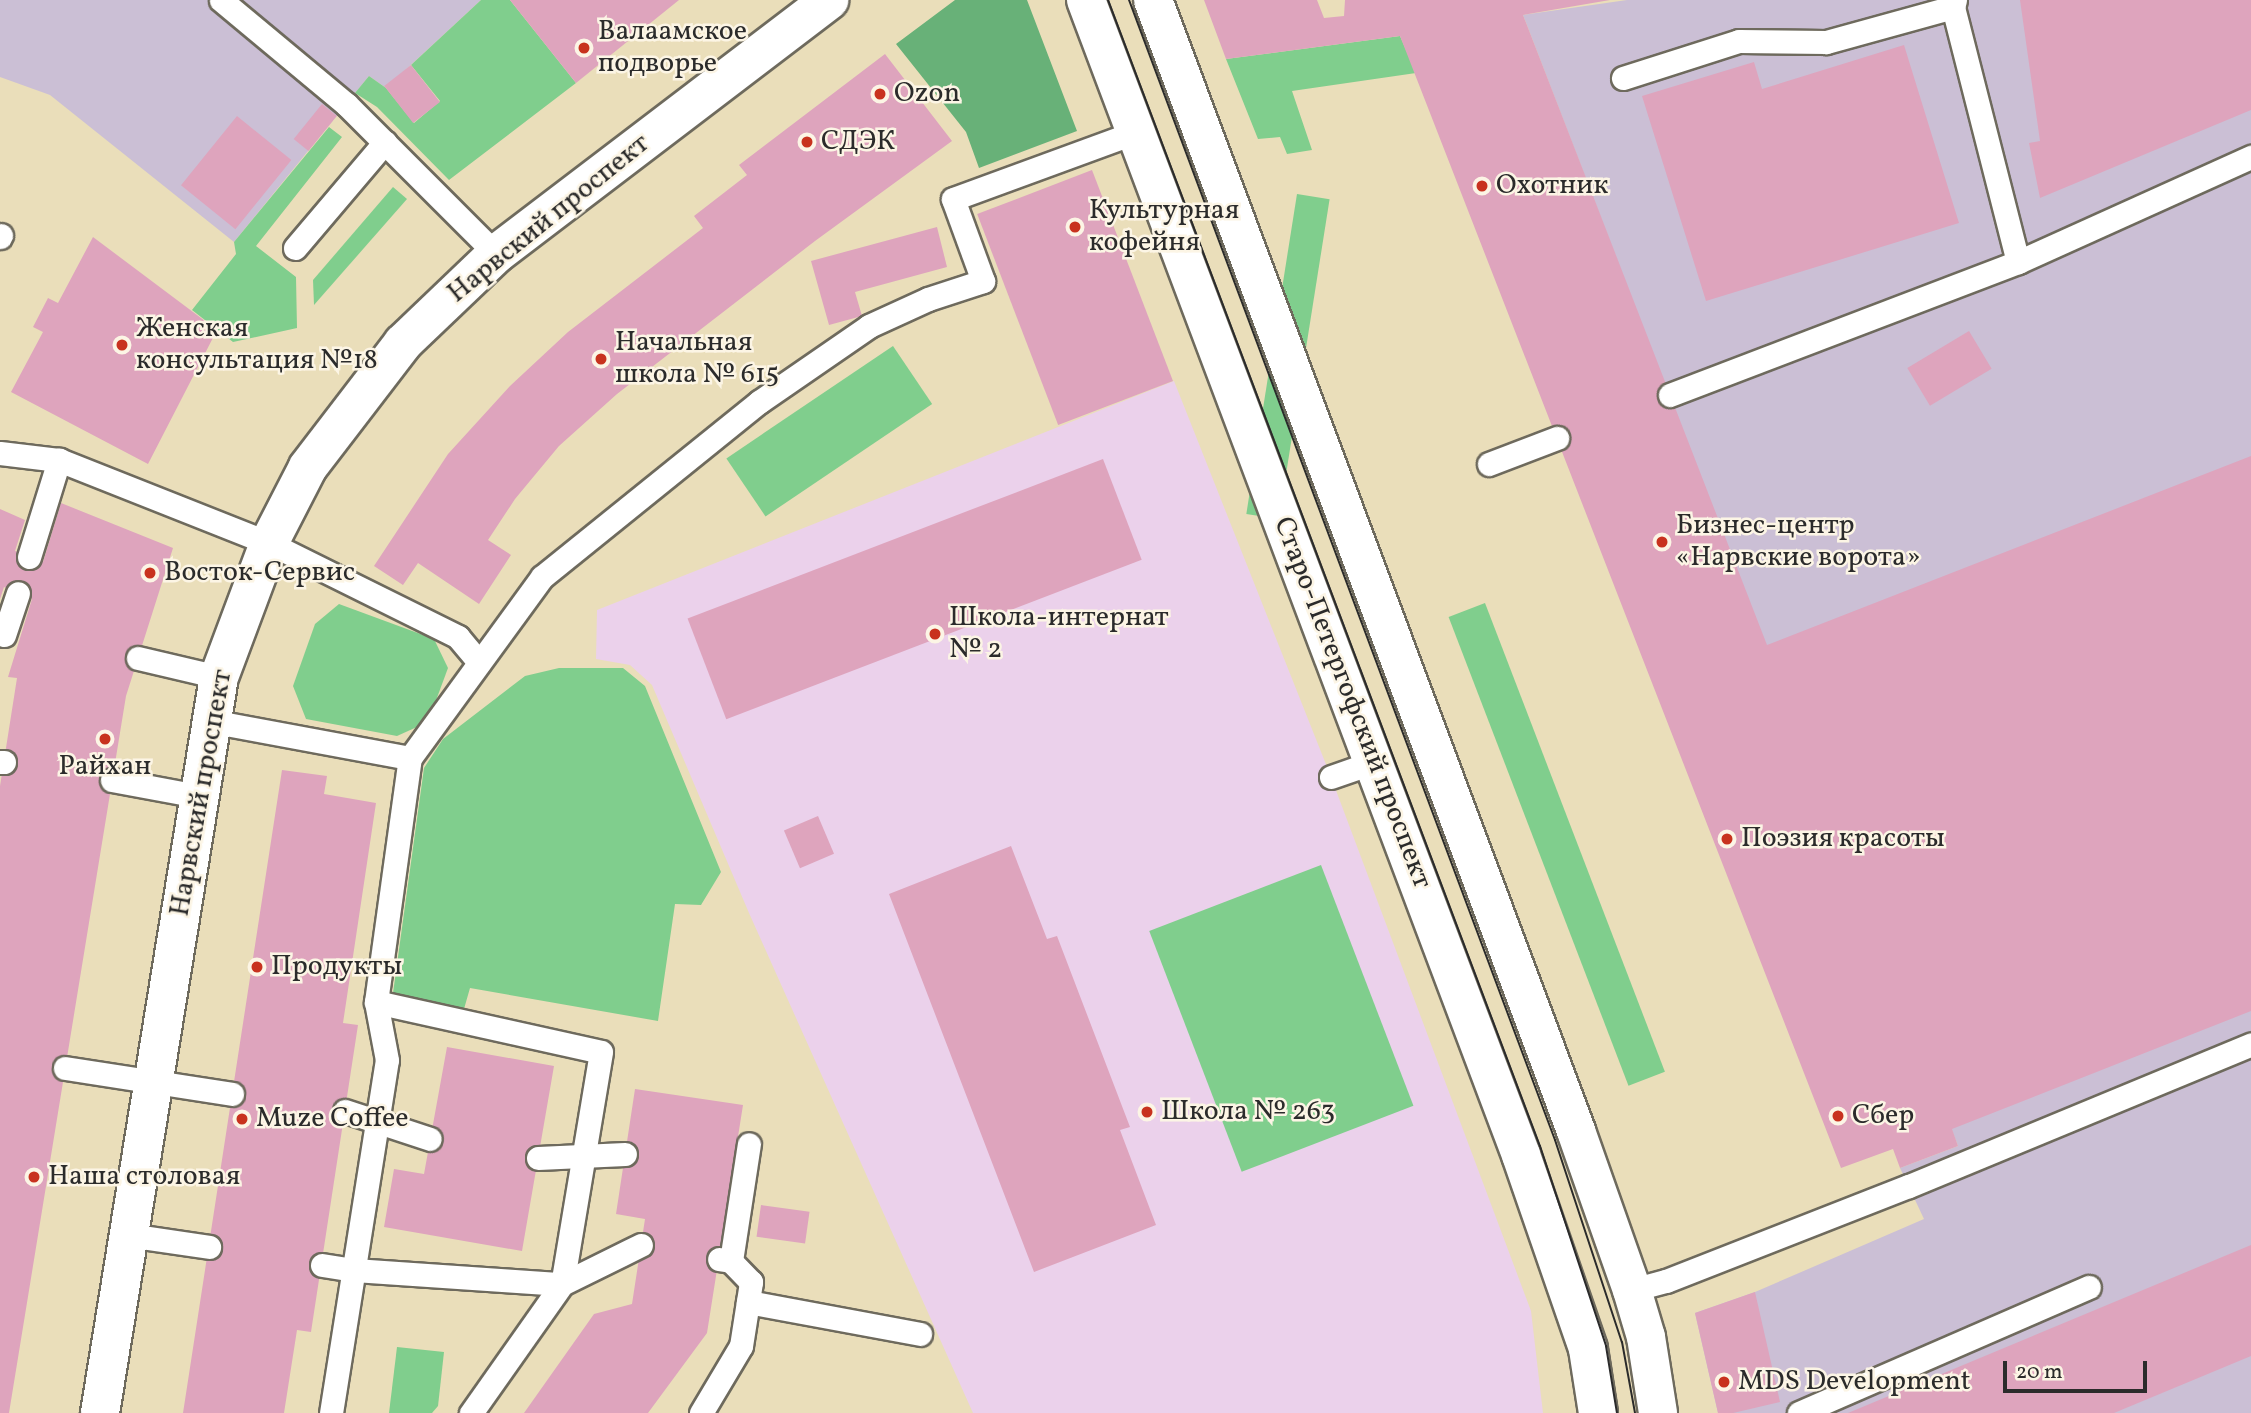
<!DOCTYPE html>
<html>
<head>
<meta charset="utf-8">
<style>
	body { margin:0 }
	#map { position:relative; width:2251px; height:1413px; overflow:hidden; background:#eadeba; font-family:Vollkorn,serif }
	div>[style] { position:absolute }
	.built>* { inset:0; background:#ebd1eb }
	.industrial>* { inset:0; background:#cbbfd5 }
	.green>* { inset:0; background:#80ce8d; transform-origin:0 0 }
	.forest>* { inset:0; background:#68b178 }
	.building>* { inset:0; background:#dea4bd; transform-origin:0 0 }
	.roads { filter:drop-shadow(2px 0 #6e6a5d) drop-shadow(-2px 0 #6e6a5d) drop-shadow(0 2px #6e6a5d) drop-shadow(0 -2px #6e6a5d) }
	.service>* { height:23px; margin:-11.5px; padding:0 11.5px; transform-origin:11.5px; border-radius:11.5px; background:#fff }
	.minor>* { height:38px; margin:-19px; padding:0 19px; transform-origin:19px; border-radius:19px; background:#fff }
	.primary>* { height:38px; margin:-19px; padding:0 19px; transform-origin:19px; border-radius:19px; background:#fff }
	.tram>* { height:2px; margin:-1px; padding:0 1px; transform-origin:1px; border-radius:1px; background:#2b2b2b }
	.dots>* { width:19px; height:19px; translate:-50% -50%; box-sizing:border-box; border:4px solid #fcf5e5; border-radius:50% }
	span { translate:-50% -50%; white-space:nowrap; text-align:center; line-height:1.15; -webkit-text-stroke:5px #fcf5e5; paint-order:stroke }
	.poi-label { font-size:28px; color:#2b2b2b }
	.left { translate:0 -50%; text-align:left }
	.street-label { font-size:28px; color:#2b2b2b }
	.scale { position:absolute; left:2003px; top:1361px; width:144px; height:32px; box-sizing:border-box; border:4px solid #2b2b2b; border-top:0; padding-left:9px; font-size:21px; line-height:24px; white-space:nowrap; color:#2b2b2b; -webkit-text-stroke:5px #fcf5e5; paint-order:stroke }
</style>
</head>
<body>
<div id="map">
	<div class="built">
		<div style="clip-path:polygon(1174px 381px,1331px 777px,1531px 1311px,1543px 1413px,973px 1413px,749px 913px,652px 685px,630px 665px,596px 659px,597px 610px)"></div>
	</div>
	<div class="industrial">
		<div style="clip-path:polygon(0 0,481px 0,386px 88px,369px 76px,234px 242px,50px 95px,0 77px)"></div>
		<div style="clip-path:polygon(1627px 0,2251px 0,2251px 1413px,1718px 1413px,1695px 1313px,1755px 1292px,1924px 1219px,1900px 1168px,1958px 1146px,1523px 15px)"></div>
	</div>
	<div class="green">
		<div style="clip-path:polygon(481px 0,510px 0,576px 83px,449px 180px,377px 107px,355px 93px,369px 76px,386px 88px,414px 123px,440px 101px,411px 65px)"></div>
		<div style="clip-path:polygon(1400px 36px,1416px 73px,1292px 91px,1312px 150px,1287px 154px,1280px 137px,1258px 139px,1226px 59px)"></div>
		<div style="clip-path:polygon(329px 127px,342px 137px,256px 246px,296px 277px,297px 328px,233px 342px,192px 310px,236px 254px,234px 242px)"></div>
		<div style="clip-path:polygon(393px 187px,407px 199px,314px 305px,313px 280px)"></div>
		<div style="left:1297px;top:194px;width:33px;height:324px;rotate:9deg"></div>
		<div style="left:893px;top:346px;width:70px;height:201px;rotate:56deg"></div>
		<div style="left:1485px;top:603px;width:502px;height:39px;rotate:69deg"></div>
		<div style="clip-path:polygon(339px 604px,434px 639px,448px 668px,428px 722px,397px 736px,306px 719px,293px 686px,315px 624px)"></div>
		<div style="clip-path:polygon(559px 668px,623px 668px,645px 686px,721px 872px,701px 905px,675px 904px,658px 1021px,470px 988px,464px 1009px,393px 993px,424px 768px,443px 739px,525px 676px)"></div>
		<div style="left:1321px;top:865px;width:258px;height:184px;rotate:69deg"></div>
		<div style="clip-path:polygon(397px 1347px,444px 1352px,438px 1406px,432px 1413px,389px 1413px)"></div>
	</div>
	<div class="forest">
		<div style="clip-path:polygon(955px 0,1027px 0,1077px 131px,979px 168px,966px 132px,896px 44px)"></div>
	</div>
	<div class="building">
		<div style="clip-path:polygon(510px 0,679px 0,576px 83px)"></div>
		<div style="clip-path:polygon(1204px 0,1317px 0,1324px 18px,1344px 16px,1345px 0,1610px 0,1523px 15px,1767px 645px,2251px 456px,2251px 1011px,1952px 1129px,1958px 1146px,1900px 1168px,1893px 1149px,1841px 1168px,1400px 36px,1226px 59px)"></div>
		<div style="clip-path:polygon(2020px 0,2251px 0,2251px 110px,2040px 198px,2029px 143px,2040px 141px)"></div>
		<div style="clip-path:polygon(1904px 45px,1959px 223px,1706px 301px,1642px 96px,1754px 62px,1762px 89px)"></div>
		<div style="clip-path:polygon(885px 54px,952px 141px,815px 241px,617px 394px,559px 446px,515px 499px,488px 540px,511px 555px,479px 604px,418px 563px,403px 585px,374px 566px,448px 454px,510px 386px,568px 332px,703px 228px,694px 216px,747px 175px,739px 165px)"></div>
		<div style="left:411px;top:65px;width:47px;height:34px;rotate:52deg"></div>
		<div style="left:322px;top:104px;width:19px;height:45px;rotate:39deg"></div>
		<div style="left:237px;top:116px;width:70px;height:89px;rotate:39deg"></div>
		<div style="left:1092px;top:170px;width:226px;height:123px;rotate:69deg"></div>
		<div style="clip-path:polygon(937px 227px,947px 267px,855px 292px,862px 316px,829px 325px,811px 261px)"></div>
		<div style="clip-path:polygon(93px 237px,217px 330px,148px 464px,11px 392px,43px 332px,33px 327px,48px 298px,58px 303px)"></div>
		<div style="left:1969px;top:331px;width:44px;height:72px;rotate:59deg"></div>
		<div style="left:1103px;top:459px;width:108px;height:445px;rotate:69deg"></div>
		<div style="clip-path:polygon(61px 503px,173px 548px,126px 696px,9px 1413px,0 1413px,0 786px,17px 678px,8px 677px,32px 599px,4px 587px,0 599px,0 509px,25px 520px,15px 551px,43px 562px)"></div>
		<div style="clip-path:polygon(282px 770px,327px 776px,324px 794px,376px 803px,343px 1023px,358px 1025px,311px 1332px,297px 1330px,284px 1413px,183px 1413px)"></div>
		<div style="left:818px;top:816px;width:41px;height:37px;rotate:67deg"></div>
		<div style="clip-path:polygon(1011px 846px,1047px 939px,1057px 936px,1130px 1127px,1120px 1130px,1156px 1225px,1034px 1272px,889px 894px)"></div>
		<div style="clip-path:polygon(447px 1047px,554px 1066px,522px 1251px,384px 1227px,394px 1169px,424px 1174px)"></div>
		<div style="clip-path:polygon(635px 1089px,743px 1105px,707px 1333px,648px 1413px,524px 1413px,594px 1314px,632px 1304px,645px 1219px,616px 1214px)"></div>
		<div style="left:761px;top:1205px;width:49px;height:32px;rotate:8deg"></div>
		<div style="clip-path:polygon(2251px 1245px,2251px 1356px,2114px 1413px,1848px 1413px)"></div>
		<div style="clip-path:polygon(1755px 1292px,1780px 1402px,1733px 1413px,1718px 1413px,1695px 1313px)"></div>
	</div>
	<div class="roads">
		<div class="service">
			<div style="left:221px;top:0;width:163px;rotate:39.8deg"></div>
			<div style="left:346px;top:104px;width:212px;rotate:45deg"></div>
			<div style="left:1955px;top:0;width:7px;rotate:106deg"></div>
			<div style="left:1953px;top:7px;width:263px;rotate:75.7deg"></div>
			<div style="left:1623px;top:78px;width:122px;rotate:-17.7deg"></div>
			<div style="left:1739px;top:41px;width:87px;rotate:0.7deg"></div>
			<div style="left:1826px;top:42px;width:132px;rotate:-15.4deg"></div>
			<div style="left:0;top:237px;width:2px;rotate:-63deg"></div>
			<div style="left:295px;top:248px;width:139px;rotate:-49.7deg"></div>
			<div style="left:1670px;top:395px;width:373px;rotate:-20.9deg"></div>
			<div style="left:2018px;top:262px;width:256px;rotate:-24.3deg"></div>
			<div style="left:0;top:453px;width:59px;rotate:6.8deg"></div>
			<div style="left:59px;top:460px;width:226px;rotate:21.6deg"></div>
			<div style="left:269px;top:543px;width:211px;rotate:26.4deg"></div>
			<div style="left:458px;top:637px;width:33px;rotate:50deg"></div>
			<div style="left:1489px;top:464px;width:73px;rotate:-20.9deg"></div>
			<div style="left:29px;top:557px;width:102px;rotate:-72.8deg"></div>
			<div style="left:4px;top:635px;width:44px;rotate:-71.6deg"></div>
			<div style="left:138px;top:658px;width:83px;rotate:13.2deg"></div>
			<div style="left:210px;top:721px;width:203px;rotate:10.5deg"></div>
			<div style="left:410px;top:758px;width:224px;rotate:-53.9deg"></div>
			<div style="left:542px;top:577px;width:279px;rotate:-38.9deg"></div>
			<div style="left:759px;top:402px;width:134px;rotate:-34.6deg"></div>
			<div style="left:869px;top:326px;width:65px;rotate:-24.6deg"></div>
			<div style="left:928px;top:299px;width:58px;rotate:-18.1deg"></div>
			<div style="left:983px;top:281px;width:87px;rotate:-110.1deg"></div>
			<div style="left:953px;top:199px;width:195px;rotate:-20.1deg"></div>
			<div style="left:0;top:762px;width:4px"></div>
			<div style="left:1331px;top:777px;width:46px;rotate:-19.2deg"></div>
			<div style="left:112px;top:780px;width:87px;rotate:10.5deg"></div>
			<div style="left:376px;top:1002px;width:230px;rotate:12.5deg"></div>
			<div style="left:601px;top:1052px;width:235px;rotate:99.5deg"></div>
			<div style="left:562px;top:1284px;width:158px;rotate:125.2deg"></div>
			<div style="left:65px;top:1068px;width:169px;rotate:8.8deg"></div>
			<div style="left:345px;top:1111px;width:89px;rotate:18.2deg"></div>
			<div style="left:538px;top:1158px;width:87px;rotate:-2.6deg"></div>
			<div style="left:128px;top:1235px;width:82px;rotate:8.4deg"></div>
			<div style="left:731px;top:1261px;width:118px;rotate:-81.3deg"></div>
			<div style="left:322px;top:1265px;width:32px;rotate:9deg"></div>
			<div style="left:354px;top:1270px;width:208px;rotate:3.9deg"></div>
			<div style="left:562px;top:1284px;width:88px;rotate:-26.3deg"></div>
			<div style="left:1632px;top:1290px;width:35px;rotate:-15deg"></div>
			<div style="left:1666px;top:1281px;width:261px;rotate:-21.4deg"></div>
			<div style="left:1909px;top:1186px;width:370px;rotate:-22.5deg"></div>
			<div style="left:748px;top:1302px;width:175px;rotate:10.5deg"></div>
			<div style="left:331px;top:1413px;width:357px;rotate:-81deg"></div>
			<div style="left:387px;top:1060px;width:59px;rotate:-100.7deg"></div>
			<div style="left:376px;top:1002px;width:246px;rotate:-82.1deg"></div>
			<div style="left:701px;top:1413px;width:78px;rotate:-59.2deg"></div>
			<div style="left:741px;top:1346px;width:65px;rotate:-81.1deg"></div>
			<div style="left:751px;top:1282px;width:29px;rotate:-134deg"></div>
			<div style="left:731px;top:1261px;width:12px;rotate:-171deg"></div>
			<div style="left:1799px;top:1413px;width:316px;rotate:-23.5deg"></div>
		</div>
		<div class="minor">
			<div style="left:1086px;top:0;width:1234px;rotate:69.36deg"></div>
			<div style="left:1521px;top:1155px;width:205px;rotate:70.9deg"></div>
			<div style="left:1588px;top:1349px;width:65px;rotate:81.1deg"></div>
		</div>
		<div class="primary">
			<div style="left:1153px;top:0;width:1208px;rotate:69.49deg"></div>
			<div style="left:1576px;top:1131px;width:169px;rotate:70.6deg"></div>
			<div style="left:1632px;top:1290px;width:49px;rotate:73.4deg"></div>
			<div style="left:1646px;top:1337px;width:77px;rotate:81deg"></div>
			<div style="left:100px;top:1413px;width:746px;rotate:-80.82deg"></div>
			<div style="left:219px;top:677px;width:143px;rotate:-69.5deg"></div>
			<div style="left:269px;top:543px;width:85px;rotate:-62.8deg"></div>
			<div style="left:308px;top:467px;width:156px;rotate:-52.5deg"></div>
			<div style="left:403px;top:343px;width:129px;rotate:-43.7deg"></div>
			<div style="left:496px;top:254px;width:419px;rotate:-37.3deg"></div>
		</div>
	</div>
	<div class="tram">
		<div style="left:1108px;top:0;width:1225px;rotate:69.35deg"></div>
		<div style="left:1540px;top:1146px;width:211px;rotate:71.7deg"></div>
		<div style="left:1606px;top:1346px;width:68px;rotate:80.7deg"></div>
		<div style="left:1129px;top:0;width:1217px;rotate:69.51deg"></div>
		<div style="left:1555px;top:1140px;width:213px;rotate:71.7deg"></div>
		<div style="left:1622px;top:1342px;width:72px;rotate:79.6deg"></div>
	</div>
	<div class="dots">
		<div style="left:584px;top:48px;background:#c8321e"></div>
		<div style="left:880px;top:94px;background:#c8321e"></div>
		<div style="left:807px;top:142px;background:#c8321e"></div>
		<div style="left:1482px;top:186px;background:#c8321e"></div>
		<div style="left:1075px;top:227px;background:#c8321e"></div>
		<div style="left:122px;top:345px;background:#c8321e"></div>
		<div style="left:601px;top:359px;background:#c8321e"></div>
		<div style="left:1662px;top:542px;background:#c8321e"></div>
		<div style="left:150px;top:573px;background:#c8321e"></div>
		<div style="left:935px;top:634px;background:#c8321e"></div>
		<div style="left:105px;top:739px;background:#c8321e"></div>
		<div style="left:1727px;top:839px;background:#c8321e"></div>
		<div style="left:257px;top:967px;background:#c8321e"></div>
		<div style="left:1147px;top:1112px;background:#c8321e"></div>
		<div style="left:1838px;top:1116px;background:#c8321e"></div>
		<div style="left:242px;top:1119px;background:#c8321e"></div>
		<div style="left:34px;top:1177px;background:#c8321e"></div>
		<div style="left:1724px;top:1382px;background:#c8321e"></div>
	</div>
	<div class="poi-label">
		<span class="left" style="left:598px;top:48px">Валаамское<br>подворье</span>
		<span class="left" style="left:894px;top:94px">Ozon</span>
		<span class="left" style="left:821px;top:142px">СДЭК</span>
		<span class="left" style="left:1496px;top:186px">Охотник</span>
		<span class="left" style="left:1089px;top:227px">Культурная<br>кофейня</span>
		<span class="left" style="left:136px;top:345px">Женская<br>консультация №18</span>
		<span class="left" style="left:615px;top:359px">Начальная<br>школа № 615</span>
		<span class="left" style="left:1676px;top:542px">Бизнес-центр<br>«Нарвские ворота»</span>
		<span class="left" style="left:164px;top:573px">Восток-Сервис</span>
		<span class="left" style="left:949px;top:634px">Школа-интернат<br>№ 2</span>
		<span style="left:105px;top:767px">Райхан</span>
		<span class="left" style="left:1741px;top:839px">Поэзия красоты</span>
		<span class="left" style="left:271px;top:967px">Продукты</span>
		<span class="left" style="left:1161px;top:1112px">Школа № 263</span>
		<span class="left" style="left:1852px;top:1116px">Сбер</span>
		<span class="left" style="left:256px;top:1119px">Muze Coffee</span>
		<span class="left" style="left:48px;top:1177px">Наша столовая</span>
		<span class="left" style="left:1738px;top:1382px">MDS Development</span>
	</div>
	<div class="street-label">
		<span style="left:549px;top:219px;rotate:-39deg">Нарвский проспект</span>
		<span style="left:1352px;top:703px;rotate:69deg">Старо-Петергофский проспект</span>
		<span style="left:202px;top:793px;rotate:-80deg">Нарвский проспект</span>
	</div>
	<div class="scale">20 m</div>
</div>
</body>
</html>
